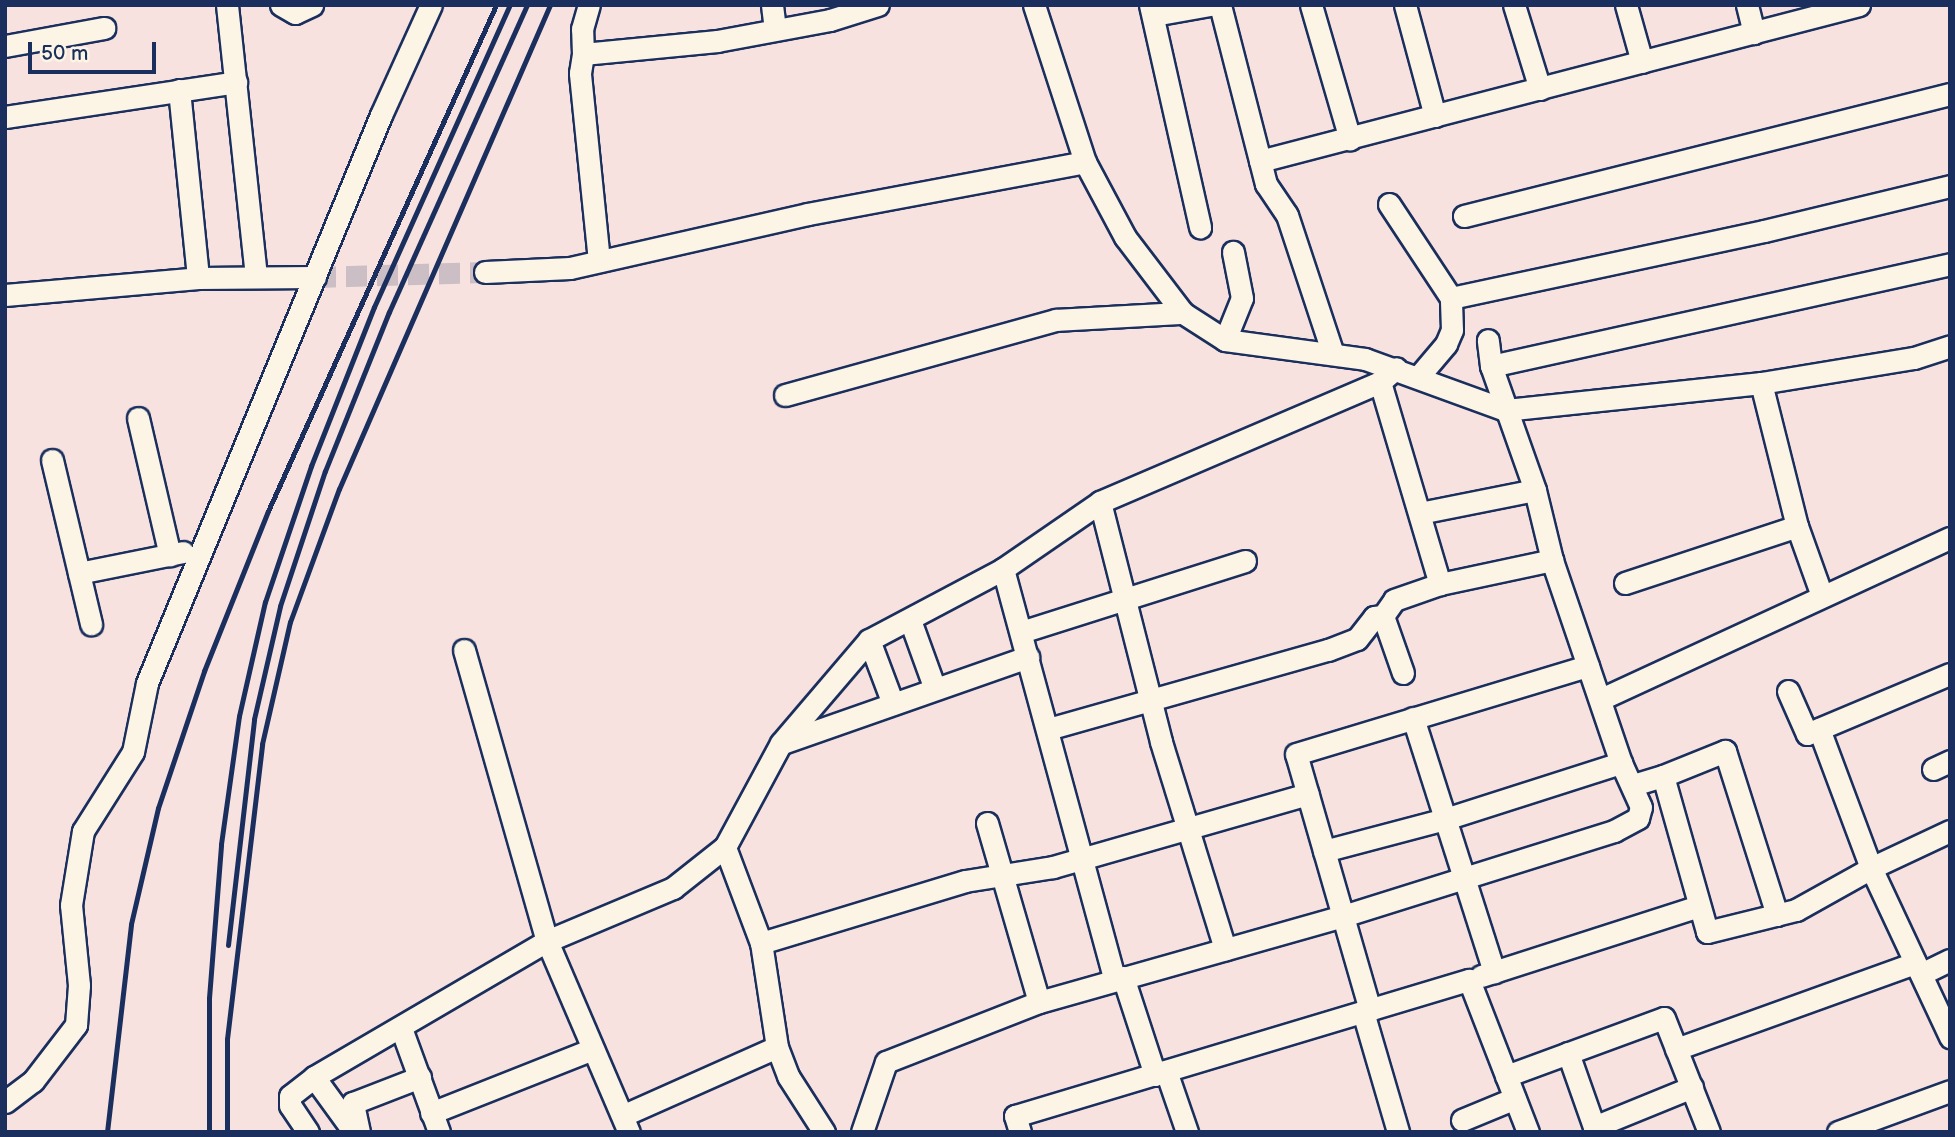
<!DOCTYPE html>
<html>
<head>
<meta charset="utf-8">
<style>
	body { margin:0 }
	#map { position:relative; width:1955px; height:1137px; overflow:hidden; background:#f7e2df; font-family:"Balsamiq Sans",sans-serif }
	div>[style] { position:absolute }
	.minor-tunnel>* { height:21px; margin-top:-10.5px; transform-origin:0; background:repeating-linear-gradient(90deg,#cbbec5 0 21px,transparent 0 31px) }
	.roads { filter:drop-shadow(2px 0 #1b2f5e) drop-shadow(-2px 0 #1b2f5e) drop-shadow(0 2px #1b2f5e) drop-shadow(0 -2px #1b2f5e) }
	.minor>* { height:21px; margin:-10.5px; padding:0 10.5px; transform-origin:10.5px; border-radius:10.5px; background:#fcf5e5 }
	.rail>* { height:5px; margin:-2.5px; padding:0 2.5px; transform-origin:2.5px; border-radius:2.5px; background:#1b2f5e }
	span { translate:-50% -50%; white-space:nowrap; text-align:center; line-height:1.15; -webkit-text-stroke:7px #fcf5e5; paint-order:stroke }
	.frame { position:absolute; inset:0; border:7px solid #1b2f5e; pointer-events:none }
	.scale { position:absolute; left:28px; top:42px; width:128px; height:32px; box-sizing:border-box; border:4px solid #1b2f5e; border-top:0; padding-left:9px; font-size:21px; line-height:24px; white-space:nowrap; color:#1b2f5e; -webkit-text-stroke:5px #fcf5e5; paint-order:stroke }
</style>
</head>
<body>
<div id="map">
	<div class="minor-tunnel">
		<div style="left:315px;top:277px;width:170px;rotate:-1.7deg"></div>
	</div>
	<div class="roads">
		<div class="minor">
			<div style="left:227px;top:5px;width:273px;rotate:83.9deg"></div>
			<div style="left:281px;top:5px;width:16px;rotate:30deg"></div>
			<div style="left:295px;top:13px;width:19px;rotate:-25deg"></div>
			<div style="left:772px;top:5px;width:23px;rotate:83deg"></div>
			<div style="left:1034px;top:5px;width:165px;rotate:72deg"></div>
			<div style="left:1085px;top:162px;width:85px;rotate:61.9deg"></div>
			<div style="left:1125px;top:237px;width:96px;rotate:52.7deg"></div>
			<div style="left:1183px;top:313px;width:50px;rotate:32.7deg"></div>
			<div style="left:1225px;top:340px;width:141px;rotate:7.7deg"></div>
			<div style="left:1365px;top:359px;width:149px;rotate:20deg"></div>
			<div style="left:1505px;top:410px;width:257px;rotate:-6deg"></div>
			<div style="left:1761px;top:383px;width:155px;rotate:-9.3deg"></div>
			<div style="left:1914px;top:358px;width:38px;rotate:-18deg"></div>
			<div style="left:1150px;top:5px;width:228px;rotate:77.3deg"></div>
			<div style="left:1220px;top:5px;width:185px;rotate:75.6deg"></div>
			<div style="left:1266px;top:184px;width:37px;rotate:56deg"></div>
			<div style="left:1287px;top:215px;width:146px;rotate:71.7deg"></div>
			<div style="left:1311px;top:5px;width:140px;rotate:73.8deg"></div>
			<div style="left:1405px;top:5px;width:115px;rotate:74.9deg"></div>
			<div style="left:1514px;top:5px;width:88px;rotate:72.8deg"></div>
			<div style="left:1626px;top:5px;width:59px;rotate:74.3deg"></div>
			<div style="left:1747px;top:5px;width:29px;rotate:76deg"></div>
			<div style="left:1154px;top:15px;width:57px;rotate:-10.1deg"></div>
			<div style="left:5px;top:46px;width:101px;rotate:-10.3deg"></div>
			<div style="left:583px;top:54px;width:25px;rotate:-92deg"></div>
			<div style="left:582px;top:29px;width:25px;rotate:-74deg"></div>
			<div style="left:179px;top:90px;width:189px;rotate:84.2deg"></div>
			<div style="left:5px;top:117px;width:234px;rotate:-8.6deg"></div>
			<div style="left:1260px;top:161px;width:619px;rotate:-14.6deg"></div>
			<div style="left:1389px;top:204px;width:113px;rotate:56.6deg"></div>
			<div style="left:1451px;top:298px;width:320px;rotate:-12.1deg"></div>
			<div style="left:1764px;top:231px;width:191px;rotate:-13.6deg"></div>
			<div style="left:1464px;top:216px;width:501px;rotate:-14.09deg"></div>
			<div style="left:599px;top:261px;width:189px;rotate:-95.8deg"></div>
			<div style="left:580px;top:73px;width:19px;rotate:-81deg"></div>
			<div style="left:583px;top:54px;width:135px;rotate:-5.5deg"></div>
			<div style="left:717px;top:41px;width:115px;rotate:-10.5deg"></div>
			<div style="left:830px;top:20px;width:50px;rotate:-17.4deg"></div>
			<div style="left:485px;top:272px;width:85px;rotate:-2.7deg"></div>
			<div style="left:570px;top:268px;width:244px;rotate:-12.8deg"></div>
			<div style="left:808px;top:214px;width:282px;rotate:-10.6deg"></div>
			<div style="left:5px;top:295px;width:194px;rotate:-5deg"></div>
			<div style="left:198px;top:278px;width:117px;rotate:-0.5deg"></div>
			<div style="left:1225px;top:340px;width:45px;rotate:-68deg"></div>
			<div style="left:1242px;top:298px;width:47px;rotate:-101.1deg"></div>
			<div style="left:1491px;top:366px;width:470px;rotate:-12.5deg"></div>
			<div style="left:1419px;top:376px;width:42px;rotate:-49.8deg"></div>
			<div style="left:1446px;top:344px;width:15px;rotate:-67deg"></div>
			<div style="left:1452px;top:330px;width:32px;rotate:-92deg"></div>
			<div style="left:1380px;top:382px;width:211px;rotate:73.5deg"></div>
			<div style="left:1761px;top:383px;width:147px;rotate:75.9deg"></div>
			<div style="left:1797px;top:526px;width:74px;rotate:70.3deg"></div>
			<div style="left:785px;top:395px;width:281px;rotate:-15.5deg"></div>
			<div style="left:1056px;top:320px;width:127px;rotate:-3.2deg"></div>
			<div style="left:138px;top:418px;width:141px;rotate:76.9deg"></div>
			<div style="left:52px;top:460px;width:169px;rotate:76.6deg"></div>
			<div style="left:1100px;top:502px;width:248px;rotate:75.7deg"></div>
			<div style="left:1161px;top:742px;width:217px;rotate:72.8deg"></div>
			<div style="left:1420px;top:513px;width:117px;rotate:-11.3deg"></div>
			<div style="left:1003px;top:569px;width:426px;rotate:74.8deg"></div>
			<div style="left:79px;top:573px;width:106px;rotate:-11.4deg"></div>
			<div style="left:1625px;top:583px;width:181px;rotate:-18.3deg"></div>
			<div style="left:910px;top:620px;width:73px;rotate:70.1deg"></div>
			<div style="left:1021px;top:632px;width:235px;rotate:-17.6deg"></div>
			<div style="left:869px;top:640px;width:68px;rotate:69.4deg"></div>
			<div style="left:464px;top:650px;width:303px;rotate:74.1deg"></div>
			<div style="left:547px;top:941px;width:208px;rotate:66.8deg"></div>
			<div style="left:1403px;top:673px;width:60px;rotate:-109.3deg"></div>
			<div style="left:1383px;top:616px;width:19px;rotate:-55deg"></div>
			<div style="left:1394px;top:600px;width:49px;rotate:-19.2deg"></div>
			<div style="left:1440px;top:584px;width:115px;rotate:-12.1deg"></div>
			<div style="left:1788px;top:691px;width:47px;rotate:66.2deg"></div>
			<div style="left:1807px;top:734px;width:155px;rotate:-22.8deg"></div>
			<div style="left:1601px;top:699px;width:384px;rotate:-24.8deg"></div>
			<div style="left:1413px;top:718px;width:267px;rotate:72.3deg"></div>
			<div style="left:1048px;top:729px;width:291px;rotate:-15.8deg"></div>
			<div style="left:1328px;top:650px;width:31px;rotate:-21deg"></div>
			<div style="left:1357px;top:639px;width:28px;rotate:-52deg"></div>
			<div style="left:1374px;top:617px;width:9px;rotate:-6deg"></div>
			<div style="left:1819px;top:729px;width:148px;rotate:69.5deg"></div>
			<div style="left:1871px;top:868px;width:87px;rotate:-25.1deg"></div>
			<div style="left:782px;top:743px;width:261px;rotate:-19.3deg"></div>
			<div style="left:1933px;top:769px;width:19px;rotate:-25deg"></div>
			<div style="left:1663px;top:776px;width:67px;rotate:-22deg"></div>
			<div style="left:1725px;top:751px;width:172px;rotate:72.4deg"></div>
			<div style="left:1633px;top:785px;width:31px;rotate:-17deg"></div>
			<div style="left:1663px;top:776px;width:162px;rotate:74.2deg"></div>
			<div style="left:1707px;top:932px;width:92px;rotate:-13.9deg"></div>
			<div style="left:1796px;top:910px;width:86px;rotate:-29.2deg"></div>
			<div style="left:1871px;top:868px;width:187px;rotate:64.9deg"></div>
			<div style="left:987px;top:823px;width:186px;rotate:73.8deg"></div>
			<div style="left:1324px;top:851px;width:125px;rotate:-14.8deg"></div>
			<div style="left:1445px;top:819px;width:185px;rotate:-17.7deg"></div>
			<div style="left:761px;top:943px;width:103px;rotate:-110.6deg"></div>
			<div style="left:725px;top:847px;width:118px;rotate:-61.7deg"></div>
			<div style="left:781px;top:743px;width:135px;rotate:-49.5deg"></div>
			<div style="left:869px;top:640px;width:152px;rotate:-27.9deg"></div>
			<div style="left:1003px;top:569px;width:118px;rotate:-34.6deg"></div>
			<div style="left:1100px;top:502px;width:305px;rotate:-23.2deg"></div>
			<div style="left:1380px;top:382px;width:21px;rotate:-41deg"></div>
			<div style="left:1921px;top:974px;width:32px;rotate:-26deg"></div>
			<div style="left:1481px;top:976px;width:229px;rotate:-17.8deg"></div>
			<div style="left:1123px;top:977px;width:103px;rotate:71.9deg"></div>
			<div style="left:1370px;top:1010px;width:266px;rotate:-106.1deg"></div>
			<div style="left:1296px;top:754px;width:305px;rotate:-16.8deg"></div>
			<div style="left:1363px;top:1012px;width:125px;rotate:73.7deg"></div>
			<div style="left:401px;top:1028px;width:111px;rotate:69.9deg"></div>
			<div style="left:777px;top:1047px;width:31px;rotate:69deg"></div>
			<div style="left:788px;top:1076px;width:67px;rotate:57.3deg"></div>
			<div style="left:1676px;top:1049px;width:254px;rotate:-19.8deg"></div>
			<div style="left:1568px;top:1053px;width:78px;rotate:70.6deg"></div>
			<div style="left:1594px;top:1127px;width:106px;rotate:-22.2deg"></div>
			<div style="left:1166px;top:1071px;width:65px;rotate:71deg"></div>
			<div style="left:1506px;top:1076px;width:168px;rotate:-20.2deg"></div>
			<div style="left:1664px;top:1018px;width:123px;rotate:68.5deg"></div>
			<div style="left:314px;top:1077px;width:68px;rotate:54deg"></div>
			<div style="left:5px;top:1102px;width:35px;rotate:-37deg"></div>
			<div style="left:33px;top:1081px;width:71px;rotate:-52.5deg"></div>
			<div style="left:76px;top:1025px;width:40px;rotate:-85.7deg"></div>
			<div style="left:79px;top:985px;width:80px;rotate:-95.7deg"></div>
			<div style="left:71px;top:905px;width:75px;rotate:-80.8deg"></div>
			<div style="left:83px;top:831px;width:93px;rotate:-57.7deg"></div>
			<div style="left:133px;top:752px;width:70px;rotate:-78.5deg"></div>
			<div style="left:147px;top:683px;width:614px;rotate:-67.61deg"></div>
			<div style="left:381px;top:115px;width:121px;rotate:-65.6deg"></div>
			<div style="left:431px;top:1113px;width:174px;rotate:-21.6deg"></div>
			<div style="left:624px;top:1115px;width:167px;rotate:-24deg"></div>
			<div style="left:777px;top:1047px;width:105px;rotate:-98.7deg"></div>
			<div style="left:761px;top:943px;width:213px;rotate:-16.9deg"></div>
			<div style="left:965px;top:881px;width:89px;rotate:-9deg"></div>
			<div style="left:1053px;top:867px;width:265px;rotate:-16deg"></div>
			<div style="left:1462px;top:1120px;width:57px;rotate:-22.5deg"></div>
			<div style="left:308px;top:1132px;width:32px;rotate:-124deg"></div>
			<div style="left:290px;top:1105px;width:9px;rotate:-90deg"></div>
			<div style="left:290px;top:1096px;width:31px;rotate:-38deg"></div>
			<div style="left:314px;top:1077px;width:270px;rotate:-30.3deg"></div>
			<div style="left:547px;top:941px;width:137px;rotate:-22.8deg"></div>
			<div style="left:673px;top:888px;width:66px;rotate:-38.3deg"></div>
			<div style="left:359px;top:1132px;width:30px;rotate:-102deg"></div>
			<div style="left:353px;top:1103px;width:72px;rotate:-21.2deg"></div>
			<div style="left:862px;top:1132px;width:74px;rotate:-71.1deg"></div>
			<div style="left:886px;top:1062px;width:164px;rotate:-21.4deg"></div>
			<div style="left:1039px;top:1002px;width:316px;rotate:-15.8deg"></div>
			<div style="left:1343px;top:916px;width:284px;rotate:-17.4deg"></div>
			<div style="left:1614px;top:831px;width:27px;rotate:-28deg"></div>
			<div style="left:1638px;top:818px;width:11px;rotate:-75deg"></div>
			<div style="left:1641px;top:807px;width:48px;rotate:-114.4deg"></div>
			<div style="left:1621px;top:763px;width:214px;rotate:-108.8deg"></div>
			<div style="left:1552px;top:560px;width:72px;rotate:-103.7deg"></div>
			<div style="left:1535px;top:490px;width:132px;rotate:-109.5deg"></div>
			<div style="left:1491px;top:366px;width:26px;rotate:-97deg"></div>
			<div style="left:1020px;top:1132px;width:17px;rotate:-107deg"></div>
			<div style="left:1015px;top:1116px;width:474px;rotate:-16.7deg"></div>
			<div style="left:1469px;top:980px;width:163px;rotate:68.8deg"></div>
			<div style="left:1838px;top:1132px;width:119px;rotate:-20.1deg"></div>
		</div>
	</div>
	<div class="rail">
		<div style="left:228px;top:945px;width:227px;rotate:-83.4deg"></div>
		<div style="left:254px;top:719px;width:116px;rotate:-77deg"></div>
		<div style="left:280px;top:606px;width:142px;rotate:-71.6deg"></div>
		<div style="left:325px;top:471px;width:171px;rotate:-68.1deg"></div>
		<div style="left:389px;top:312px;width:337px;rotate:-65.8deg"></div>
		<div style="left:107px;top:1132px;width:209px;rotate:-83.4deg"></div>
		<div style="left:131px;top:924px;width:119px;rotate:-76.9deg"></div>
		<div style="left:158px;top:808px;width:145px;rotate:-71.4deg"></div>
		<div style="left:204px;top:671px;width:172px;rotate:-68.2deg"></div>
		<div style="left:268px;top:511px;width:555px;rotate:-65.74deg"></div>
		<div style="left:209px;top:1132px;width:134px;rotate:-90deg"></div>
		<div style="left:209px;top:998px;width:154px;rotate:-85.5deg"></div>
		<div style="left:221px;top:844px;width:129px;rotate:-82deg"></div>
		<div style="left:239px;top:716px;width:117px;rotate:-77.2deg"></div>
		<div style="left:265px;top:602px;width:144px;rotate:-71.3deg"></div>
		<div style="left:311px;top:466px;width:171px;rotate:-68.4deg"></div>
		<div style="left:374px;top:307px;width:331px;rotate:-65.8deg"></div>
		<div style="left:227px;top:1132px;width:93px;rotate:-90deg"></div>
		<div style="left:227px;top:1039px;width:297px;rotate:-83.2deg"></div>
		<div style="left:262px;top:744px;width:125px;rotate:-77.1deg"></div>
		<div style="left:290px;top:622px;width:142px;rotate:-69.8deg"></div>
		<div style="left:339px;top:489px;width:528px;rotate:-66.45deg"></div>
	</div>
	<div class="frame"></div>
	<div class="scale">50 m</div>
</div>
</body>
</html>
